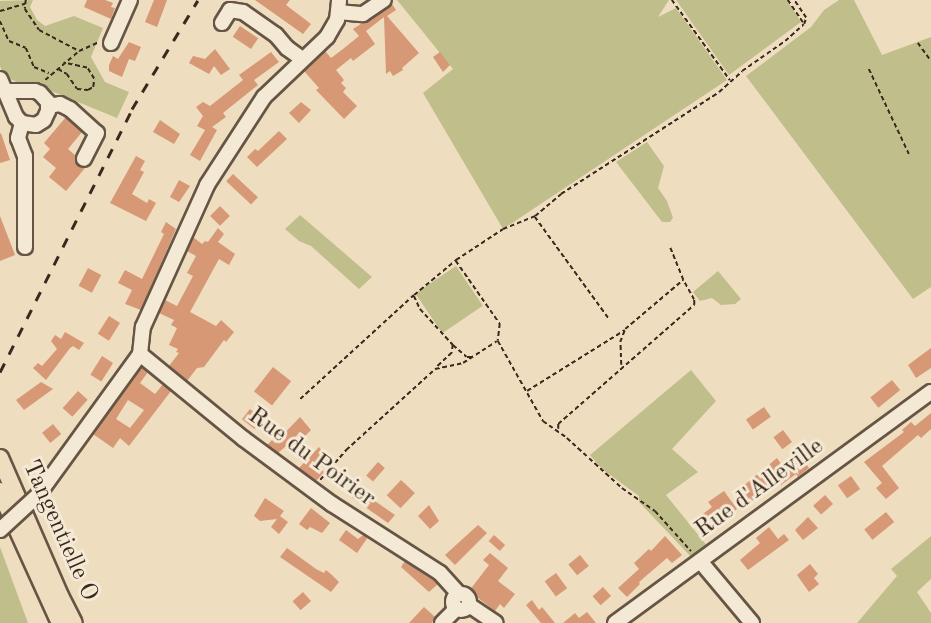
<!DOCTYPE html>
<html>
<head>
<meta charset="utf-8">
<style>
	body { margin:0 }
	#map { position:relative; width:931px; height:623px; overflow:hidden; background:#eeddbf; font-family:"Old Standard TT",serif }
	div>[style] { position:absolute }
	.green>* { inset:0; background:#c0bf8c; transform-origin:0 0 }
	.building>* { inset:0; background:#d79876; transform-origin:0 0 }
	.path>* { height:1.5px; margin-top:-0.75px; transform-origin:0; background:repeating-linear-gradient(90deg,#39281c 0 4.5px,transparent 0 7.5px) }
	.roads { filter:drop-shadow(2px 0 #665545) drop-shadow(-2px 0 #665545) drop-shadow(0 2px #665545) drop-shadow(0 -2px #665545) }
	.minor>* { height:14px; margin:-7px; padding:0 7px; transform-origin:7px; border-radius:7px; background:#f4e9d5 }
	.minor>.ring { margin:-7px; padding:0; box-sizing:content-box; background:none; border:14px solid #f4e9d5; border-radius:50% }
	.major>* { height:16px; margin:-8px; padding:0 8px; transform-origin:8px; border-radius:8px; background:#eeddbf }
	.rail>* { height:3px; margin-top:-1.5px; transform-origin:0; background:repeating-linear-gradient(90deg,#39281c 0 10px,transparent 0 20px) }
	.bridges { filter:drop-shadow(2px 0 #665545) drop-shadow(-2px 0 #665545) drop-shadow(0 2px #665545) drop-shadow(0 -2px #665545) }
	.minor-bridge>* { height:14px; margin:-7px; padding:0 7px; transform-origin:7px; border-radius:7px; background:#f4e9d5 }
	span { translate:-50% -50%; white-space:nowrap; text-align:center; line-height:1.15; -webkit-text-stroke:6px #f4e9d5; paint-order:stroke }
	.street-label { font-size:24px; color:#39281c }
</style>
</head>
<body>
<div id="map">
	<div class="green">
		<div style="clip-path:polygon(33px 0,30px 7px,37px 20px,45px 26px,74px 16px,103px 28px,91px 57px,105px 82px,129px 92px,117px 118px,39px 86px,23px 85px,4px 76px,0 66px,0 1px)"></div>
		<div style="clip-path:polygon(397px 0,669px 0,658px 17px,676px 8px,727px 80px,503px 229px,423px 93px,453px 69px)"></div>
		<div style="clip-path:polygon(676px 0,787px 0,801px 22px,729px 75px)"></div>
		<div style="clip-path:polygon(839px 0,854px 0,882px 55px,931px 37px,931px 287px,913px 299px,746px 76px,811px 27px,824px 10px)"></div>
		<div style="clip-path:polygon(647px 142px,664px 166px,658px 188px,667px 201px,673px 218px,670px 222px,662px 222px,616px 162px)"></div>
		<div style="clip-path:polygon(300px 215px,372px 277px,359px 289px,311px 246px,299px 241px,285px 229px)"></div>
		<div style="left:456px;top:266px;width:48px;height:49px;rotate:56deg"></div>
		<div style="clip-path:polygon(718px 271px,741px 299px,735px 304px,721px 305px,712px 298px,700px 301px,693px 292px)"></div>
		<div style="clip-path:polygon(691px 370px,716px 401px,672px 449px,698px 472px,666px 495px,708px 547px,693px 559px,639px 502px,639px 496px,602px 469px,590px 455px)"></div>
		<div style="clip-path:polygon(931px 536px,931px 579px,917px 592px,931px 613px,931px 623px,857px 623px,897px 576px,891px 569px)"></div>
		<div style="clip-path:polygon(0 547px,28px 623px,0 623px)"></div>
	</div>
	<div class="building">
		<div style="clip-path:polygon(87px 0,105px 0,113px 3px,111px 7px,115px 8px,111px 19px,84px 7px)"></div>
		<div style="clip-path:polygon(154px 0,167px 0,157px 27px,145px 22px)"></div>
		<div style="clip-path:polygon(255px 0,290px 0,286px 5px,311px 24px,303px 34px)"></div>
		<div style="clip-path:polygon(392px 4px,396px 10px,387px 16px,419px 53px,402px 68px,403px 70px,393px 76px,390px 71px,386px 74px,384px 17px,366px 31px,375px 44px,353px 61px,351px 58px,336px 70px,344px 80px,341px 83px,346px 88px,343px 92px,357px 106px,344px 119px,316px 90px,319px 88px,304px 71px,325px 51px,331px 58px,343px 49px,359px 36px,353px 29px)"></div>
		<div style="left:240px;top:26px;width:22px;height:13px;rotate:34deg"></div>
		<div style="clip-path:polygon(129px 42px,141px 47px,135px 61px,129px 59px,122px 77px,109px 71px,109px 65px,113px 56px,118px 59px)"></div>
		<div style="clip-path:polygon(215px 49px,230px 69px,221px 75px,214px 66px,209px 74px,189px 63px,193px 56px,205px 59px)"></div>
		<div style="clip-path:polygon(271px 52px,279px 62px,254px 80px,258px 85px,223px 113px,226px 117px,212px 127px,217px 130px,200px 161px,190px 155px,205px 130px,197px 126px,203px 116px,196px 107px,203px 102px,210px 106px,243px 80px,239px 75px)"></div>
		<div style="clip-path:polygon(440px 52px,450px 65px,443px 72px,433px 57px)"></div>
		<div style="clip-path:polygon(301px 102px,311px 110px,299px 123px,289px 113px)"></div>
		<div style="clip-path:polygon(66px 117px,82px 132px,68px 149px,76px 156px,77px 164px,85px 168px,66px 191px,49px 177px,56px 168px,43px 157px,50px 149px,44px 143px)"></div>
		<div style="clip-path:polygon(160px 120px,180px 134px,174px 144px,153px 132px)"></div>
		<div style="clip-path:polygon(279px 131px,287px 139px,257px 167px,247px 157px,255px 149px,258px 151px)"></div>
		<div style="clip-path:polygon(1px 133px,10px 160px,0 163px,0 134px)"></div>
		<div style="clip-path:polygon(136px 156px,145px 161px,140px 170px,144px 172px,132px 194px,147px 203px,149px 199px,156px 203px,146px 221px,110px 203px)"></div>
		<div style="left:233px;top:174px;width:34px;height:10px;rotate:43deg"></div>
		<div style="clip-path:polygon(179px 180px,190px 186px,179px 202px,170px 197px)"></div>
		<div style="left:220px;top:206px;width:14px;height:14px;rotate:45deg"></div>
		<div style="clip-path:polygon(0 216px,15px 255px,0 261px)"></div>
		<div style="clip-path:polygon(166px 222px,176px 229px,141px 310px,125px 304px,132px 290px,118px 283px,125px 270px,142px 279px,164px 234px,161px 232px)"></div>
		<div style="clip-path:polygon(218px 228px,224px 234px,218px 242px,235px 254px,229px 265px,219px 259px,190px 312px,216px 326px,221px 320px,234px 332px,226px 342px,224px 340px,204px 367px,197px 368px,187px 381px,169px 366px,179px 353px,176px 352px,178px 349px,169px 345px,177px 328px,171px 325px,174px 320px,159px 313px,165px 300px,177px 306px,193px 276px,187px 273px,196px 256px,187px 251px,193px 237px,202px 244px,205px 241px,208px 242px)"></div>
		<div style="left:88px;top:268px;width:15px;height:20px;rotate:28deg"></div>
		<div style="left:109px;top:316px;width:13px;height:21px;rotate:32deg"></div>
		<div style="clip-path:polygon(65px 332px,84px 343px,79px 350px,73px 346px,70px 348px,46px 380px,33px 368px,38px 363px,42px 366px,57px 349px,51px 341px,55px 335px,61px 339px)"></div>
		<div style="clip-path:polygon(931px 348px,931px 368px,916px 378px,908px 365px)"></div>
		<div style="left:102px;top:356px;width:13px;height:22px;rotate:32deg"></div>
		<div style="clip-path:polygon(evenodd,142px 367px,148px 372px,140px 383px,155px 394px,163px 384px,171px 391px,129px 446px,120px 438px,113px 448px,93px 434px,142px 367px,128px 400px,144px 410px,130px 428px,116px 419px,128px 400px)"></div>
		<div style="left:273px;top:367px;width:23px;height:31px;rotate:38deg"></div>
		<div style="left:892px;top:380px;width:13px;height:28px;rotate:51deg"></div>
		<div style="clip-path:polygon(41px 382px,53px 389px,24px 410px,16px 400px)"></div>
		<div style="left:78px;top:391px;width:13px;height:23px;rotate:42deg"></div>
		<div style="left:764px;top:407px;width:12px;height:22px;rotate:55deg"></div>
		<div style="left:250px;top:409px;width:16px;height:13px;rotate:38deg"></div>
		<div style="clip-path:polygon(931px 413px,931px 429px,921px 438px,918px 435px,882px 466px,899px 488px,886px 499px,876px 488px,882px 483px,864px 462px,904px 432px,902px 430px,911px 422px,915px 426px)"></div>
		<div style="clip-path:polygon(300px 417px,311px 430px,304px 437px,300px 434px,278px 453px,267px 445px,272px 440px,275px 443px)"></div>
		<div style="left:53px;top:424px;width:13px;height:14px;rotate:51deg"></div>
		<div style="left:783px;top:430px;width:15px;height:12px;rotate:53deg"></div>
		<div style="clip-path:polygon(319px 447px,329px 459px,320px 468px,324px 472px,316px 481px,299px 468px)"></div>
		<div style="clip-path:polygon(800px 455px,809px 468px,798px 477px,796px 474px,781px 485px,776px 479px,751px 502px,741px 488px,777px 458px,784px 468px)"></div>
		<div style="left:378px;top:462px;width:9px;height:18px;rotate:41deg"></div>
		<div style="left:851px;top:476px;width:16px;height:16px;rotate:55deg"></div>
		<div style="left:401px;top:480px;width:19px;height:21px;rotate:43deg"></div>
		<div style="clip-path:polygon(354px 486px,372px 499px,395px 515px,388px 523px,348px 495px)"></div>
		<div style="clip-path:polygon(724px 491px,737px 509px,729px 515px,727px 512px,703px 532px,694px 521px,712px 507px,708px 502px)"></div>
		<div style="left:825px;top:495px;width:12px;height:16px;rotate:48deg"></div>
		<div style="clip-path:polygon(265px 498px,284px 511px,280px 516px,288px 522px,279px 534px,271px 527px,277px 519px,260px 521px,254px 516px)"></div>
		<div style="clip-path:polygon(429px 505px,439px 521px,430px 529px,418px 516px)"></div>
		<div style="clip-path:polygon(311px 508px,330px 523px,322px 533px,310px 527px,307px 530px,299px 524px)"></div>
		<div style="left:886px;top:512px;width:13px;height:28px;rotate:51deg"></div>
		<div style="clip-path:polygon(808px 517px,818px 528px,803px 540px,795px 530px)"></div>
		<div style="clip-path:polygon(478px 525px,487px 533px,455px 565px,445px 555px)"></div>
		<div style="clip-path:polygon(769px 527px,778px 539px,784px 534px,789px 540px,748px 570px,740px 560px,760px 543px,756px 538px)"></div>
		<div style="clip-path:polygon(346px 530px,358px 539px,363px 535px,368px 537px,357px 553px,339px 540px)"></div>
		<div style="left:494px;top:535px;width:15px;height:8px;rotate:42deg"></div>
		<div style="clip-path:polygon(665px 536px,682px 555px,672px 563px,667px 558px,639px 582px,640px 584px,627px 597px,618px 588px,639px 569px,634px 563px,649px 549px,651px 551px)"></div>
		<div style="clip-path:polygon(287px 548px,316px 569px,324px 573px,326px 570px,332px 575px,339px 582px,331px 592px,280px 557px)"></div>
		<div style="clip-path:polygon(490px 553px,508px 568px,498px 581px,515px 594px,504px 608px,500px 604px,495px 611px,469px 591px,489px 565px,483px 560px)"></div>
		<div style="left:580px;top:555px;width:14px;height:15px;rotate:51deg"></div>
		<div style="clip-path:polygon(405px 561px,434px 580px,438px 584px,429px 592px,401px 567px)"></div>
		<div style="clip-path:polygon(810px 564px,818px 574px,814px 578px,819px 584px,809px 592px,797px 575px)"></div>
		<div style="left:556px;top:573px;width:19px;height:14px;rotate:54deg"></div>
		<div style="left:603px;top:587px;width:12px;height:14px;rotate:48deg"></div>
		<div style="left:303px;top:592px;width:12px;height:14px;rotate:48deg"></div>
		<div style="clip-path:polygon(532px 600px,539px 610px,542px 607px,555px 623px,541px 623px,526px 605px)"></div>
		<div style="clip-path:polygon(424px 607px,435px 617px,432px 623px,409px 623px)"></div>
		<div style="clip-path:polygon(587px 612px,596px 623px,563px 623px,575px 613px,579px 618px)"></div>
	</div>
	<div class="path">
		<div style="left:26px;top:0;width:9px;rotate:96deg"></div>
		<div style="left:25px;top:9px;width:25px;rotate:56deg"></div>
		<div style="left:39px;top:30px;width:45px;rotate:27.7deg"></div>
		<div style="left:672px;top:0;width:99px;rotate:54.1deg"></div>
		<div style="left:788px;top:0;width:27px;rotate:56deg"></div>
		<div style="left:0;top:11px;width:26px;rotate:-16deg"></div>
		<div style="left:0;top:21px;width:22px;rotate:66deg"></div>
		<div style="left:9px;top:41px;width:18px;rotate:22deg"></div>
		<div style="left:26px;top:48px;width:21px;rotate:67deg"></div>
		<div style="left:34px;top:67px;width:16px;rotate:22deg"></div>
		<div style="left:918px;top:43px;width:22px;rotate:54deg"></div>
		<div style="left:58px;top:69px;width:10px;rotate:29deg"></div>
		<div style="left:67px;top:74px;width:18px;rotate:56deg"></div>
		<div style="left:77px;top:89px;width:11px;rotate:5deg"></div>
		<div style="left:88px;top:90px;width:6px;rotate:-31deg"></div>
		<div style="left:93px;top:87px;width:8px;rotate:-83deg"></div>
		<div style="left:94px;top:79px;width:13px;rotate:-122deg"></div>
		<div style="left:87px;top:68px;width:24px;rotate:-168deg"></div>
		<div style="left:869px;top:69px;width:94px;rotate:64.8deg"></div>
		<div style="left:45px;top:80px;width:45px;rotate:-40.5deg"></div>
		<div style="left:79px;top:51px;width:22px;rotate:-24deg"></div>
		<div style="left:535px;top:217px;width:126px;rotate:54deg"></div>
		<div style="left:456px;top:261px;width:77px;rotate:55.1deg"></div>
		<div style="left:500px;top:324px;width:17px;rotate:97deg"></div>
		<div style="left:498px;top:341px;width:92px;rotate:60.6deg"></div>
		<div style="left:543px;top:421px;width:29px;rotate:35deg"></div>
		<div style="left:567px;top:438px;width:74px;rotate:42.3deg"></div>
		<div style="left:622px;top:488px;width:40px;rotate:34.9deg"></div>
		<div style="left:655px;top:511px;width:54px;rotate:48deg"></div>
		<div style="left:414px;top:296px;width:14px;rotate:65deg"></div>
		<div style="left:420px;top:309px;width:49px;rotate:47.5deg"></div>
		<div style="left:453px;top:345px;width:8px;rotate:97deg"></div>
		<div style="left:452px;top:353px;width:22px;rotate:137deg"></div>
		<div style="left:453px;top:345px;width:18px;rotate:41deg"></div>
		<div style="left:467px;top:357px;width:7px"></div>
		<div style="left:621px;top:365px;width:23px;rotate:-92deg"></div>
		<div style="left:620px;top:342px;width:14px;rotate:-69deg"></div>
		<div style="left:625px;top:329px;width:76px;rotate:-40.2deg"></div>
		<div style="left:683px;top:280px;width:37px;rotate:-112deg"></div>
		<div style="left:527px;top:391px;width:115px;rotate:-31.9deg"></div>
		<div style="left:300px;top:399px;width:154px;rotate:-42.4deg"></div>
		<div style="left:414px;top:295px;width:55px;rotate:-39.8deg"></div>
		<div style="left:456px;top:260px;width:56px;rotate:-33.4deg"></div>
		<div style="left:503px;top:229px;width:35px;rotate:-22deg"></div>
		<div style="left:535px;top:216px;width:34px;rotate:-40deg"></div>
		<div style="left:561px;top:194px;width:188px;rotate:-32.8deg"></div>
		<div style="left:719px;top:92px;width:31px;rotate:-42deg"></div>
		<div style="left:742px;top:71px;width:52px;rotate:-34.9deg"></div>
		<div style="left:785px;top:41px;width:25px;rotate:-42deg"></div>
		<div style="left:804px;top:24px;width:6px;rotate:-72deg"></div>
		<div style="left:806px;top:18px;width:22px;rotate:-124deg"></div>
		<div style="left:558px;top:429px;width:5px;rotate:-90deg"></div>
		<div style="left:558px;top:424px;width:181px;rotate:-41.2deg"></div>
		<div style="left:694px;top:305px;width:5px;rotate:-90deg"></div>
		<div style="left:694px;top:300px;width:23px;rotate:-119deg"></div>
		<div style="left:320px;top:480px;width:40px;rotate:-49deg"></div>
		<div style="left:346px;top:450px;width:120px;rotate:-42.3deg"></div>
		<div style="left:435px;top:369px;width:29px;rotate:-12deg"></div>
		<div style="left:463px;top:363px;width:40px;rotate:-32.9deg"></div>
	</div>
	<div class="roads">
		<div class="minor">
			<div style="left:338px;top:12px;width:25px;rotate:5deg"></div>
			<div style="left:363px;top:14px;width:25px;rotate:-34deg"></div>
			<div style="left:222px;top:23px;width:15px;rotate:-58deg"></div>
			<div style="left:230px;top:10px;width:13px;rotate:9deg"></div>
			<div style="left:243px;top:12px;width:40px;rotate:34.9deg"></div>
			<div style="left:276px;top:35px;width:17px;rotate:50deg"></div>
			<div style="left:287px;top:48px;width:19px;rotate:36deg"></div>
			<div style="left:111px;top:43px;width:47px;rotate:-66.2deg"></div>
			<div style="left:0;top:79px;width:41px;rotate:67.2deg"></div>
			<div style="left:16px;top:117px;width:8px;rotate:45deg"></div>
			<div style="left:22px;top:123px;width:14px;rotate:8deg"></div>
			<div style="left:36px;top:125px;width:9px;rotate:-32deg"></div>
			<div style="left:44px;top:120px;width:10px;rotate:-66deg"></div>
			<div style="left:48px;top:111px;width:9px;rotate:-90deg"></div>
			<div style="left:48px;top:102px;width:12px;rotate:-132deg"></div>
			<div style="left:40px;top:93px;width:5px;rotate:-158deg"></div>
			<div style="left:35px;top:91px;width:30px;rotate:180deg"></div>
			<div style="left:48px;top:106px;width:12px;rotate:-9deg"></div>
			<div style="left:60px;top:104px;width:11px;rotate:27deg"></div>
			<div style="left:70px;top:109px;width:36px;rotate:42deg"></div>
			<div style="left:97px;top:133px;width:29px;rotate:117deg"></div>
			<div style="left:22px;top:123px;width:16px;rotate:105deg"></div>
			<div style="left:18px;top:138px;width:19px;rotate:69deg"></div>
			<div style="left:25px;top:156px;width:91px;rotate:90deg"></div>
			<div style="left:140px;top:354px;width:27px;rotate:-84deg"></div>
			<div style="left:143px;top:327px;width:156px;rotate:-65.7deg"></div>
			<div style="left:207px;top:185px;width:105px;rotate:-57.1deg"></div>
			<div style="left:264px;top:97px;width:87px;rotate:-43.6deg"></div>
			<div style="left:327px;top:37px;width:20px;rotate:-60deg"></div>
			<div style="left:337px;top:20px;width:20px;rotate:-84deg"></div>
			<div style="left:140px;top:354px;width:134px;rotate:39.3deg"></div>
			<div style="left:244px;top:439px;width:109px;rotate:36.5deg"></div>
			<div style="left:332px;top:504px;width:128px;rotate:32.6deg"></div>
			<div style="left:440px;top:573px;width:28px;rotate:48deg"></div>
			<div style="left:38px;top:495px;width:174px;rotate:-54.1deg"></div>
			<div style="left:700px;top:561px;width:81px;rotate:50deg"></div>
			<div class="ring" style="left:453px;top:594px;width:2px;height:2px"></div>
			<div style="left:469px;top:605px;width:32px;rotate:34deg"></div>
			<div style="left:442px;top:623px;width:21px;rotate:-45deg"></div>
			<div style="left:615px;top:623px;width:391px;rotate:-36.2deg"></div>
		</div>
		<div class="major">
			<div style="left:0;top:458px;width:150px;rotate:66.5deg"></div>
			<div style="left:60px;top:596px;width:30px;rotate:63deg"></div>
			<div style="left:0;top:491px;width:145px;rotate:65.6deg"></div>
		</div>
	</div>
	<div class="rail">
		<div style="left:0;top:372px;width:294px;rotate:-63.3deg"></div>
		<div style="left:132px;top:109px;width:127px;rotate:-58.8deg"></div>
	</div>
	<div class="bridges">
		<div class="minor-bridge">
			<div style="left:0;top:530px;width:52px;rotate:-42.6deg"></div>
		</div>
	</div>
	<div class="street-label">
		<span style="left:311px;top:458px;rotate:36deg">Rue du Poirier</span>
		<span style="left:760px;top:489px;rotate:-36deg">Rue d'Alleville</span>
		<span style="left:59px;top:531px;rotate:66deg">Tangentielle O</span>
	</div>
</div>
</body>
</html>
